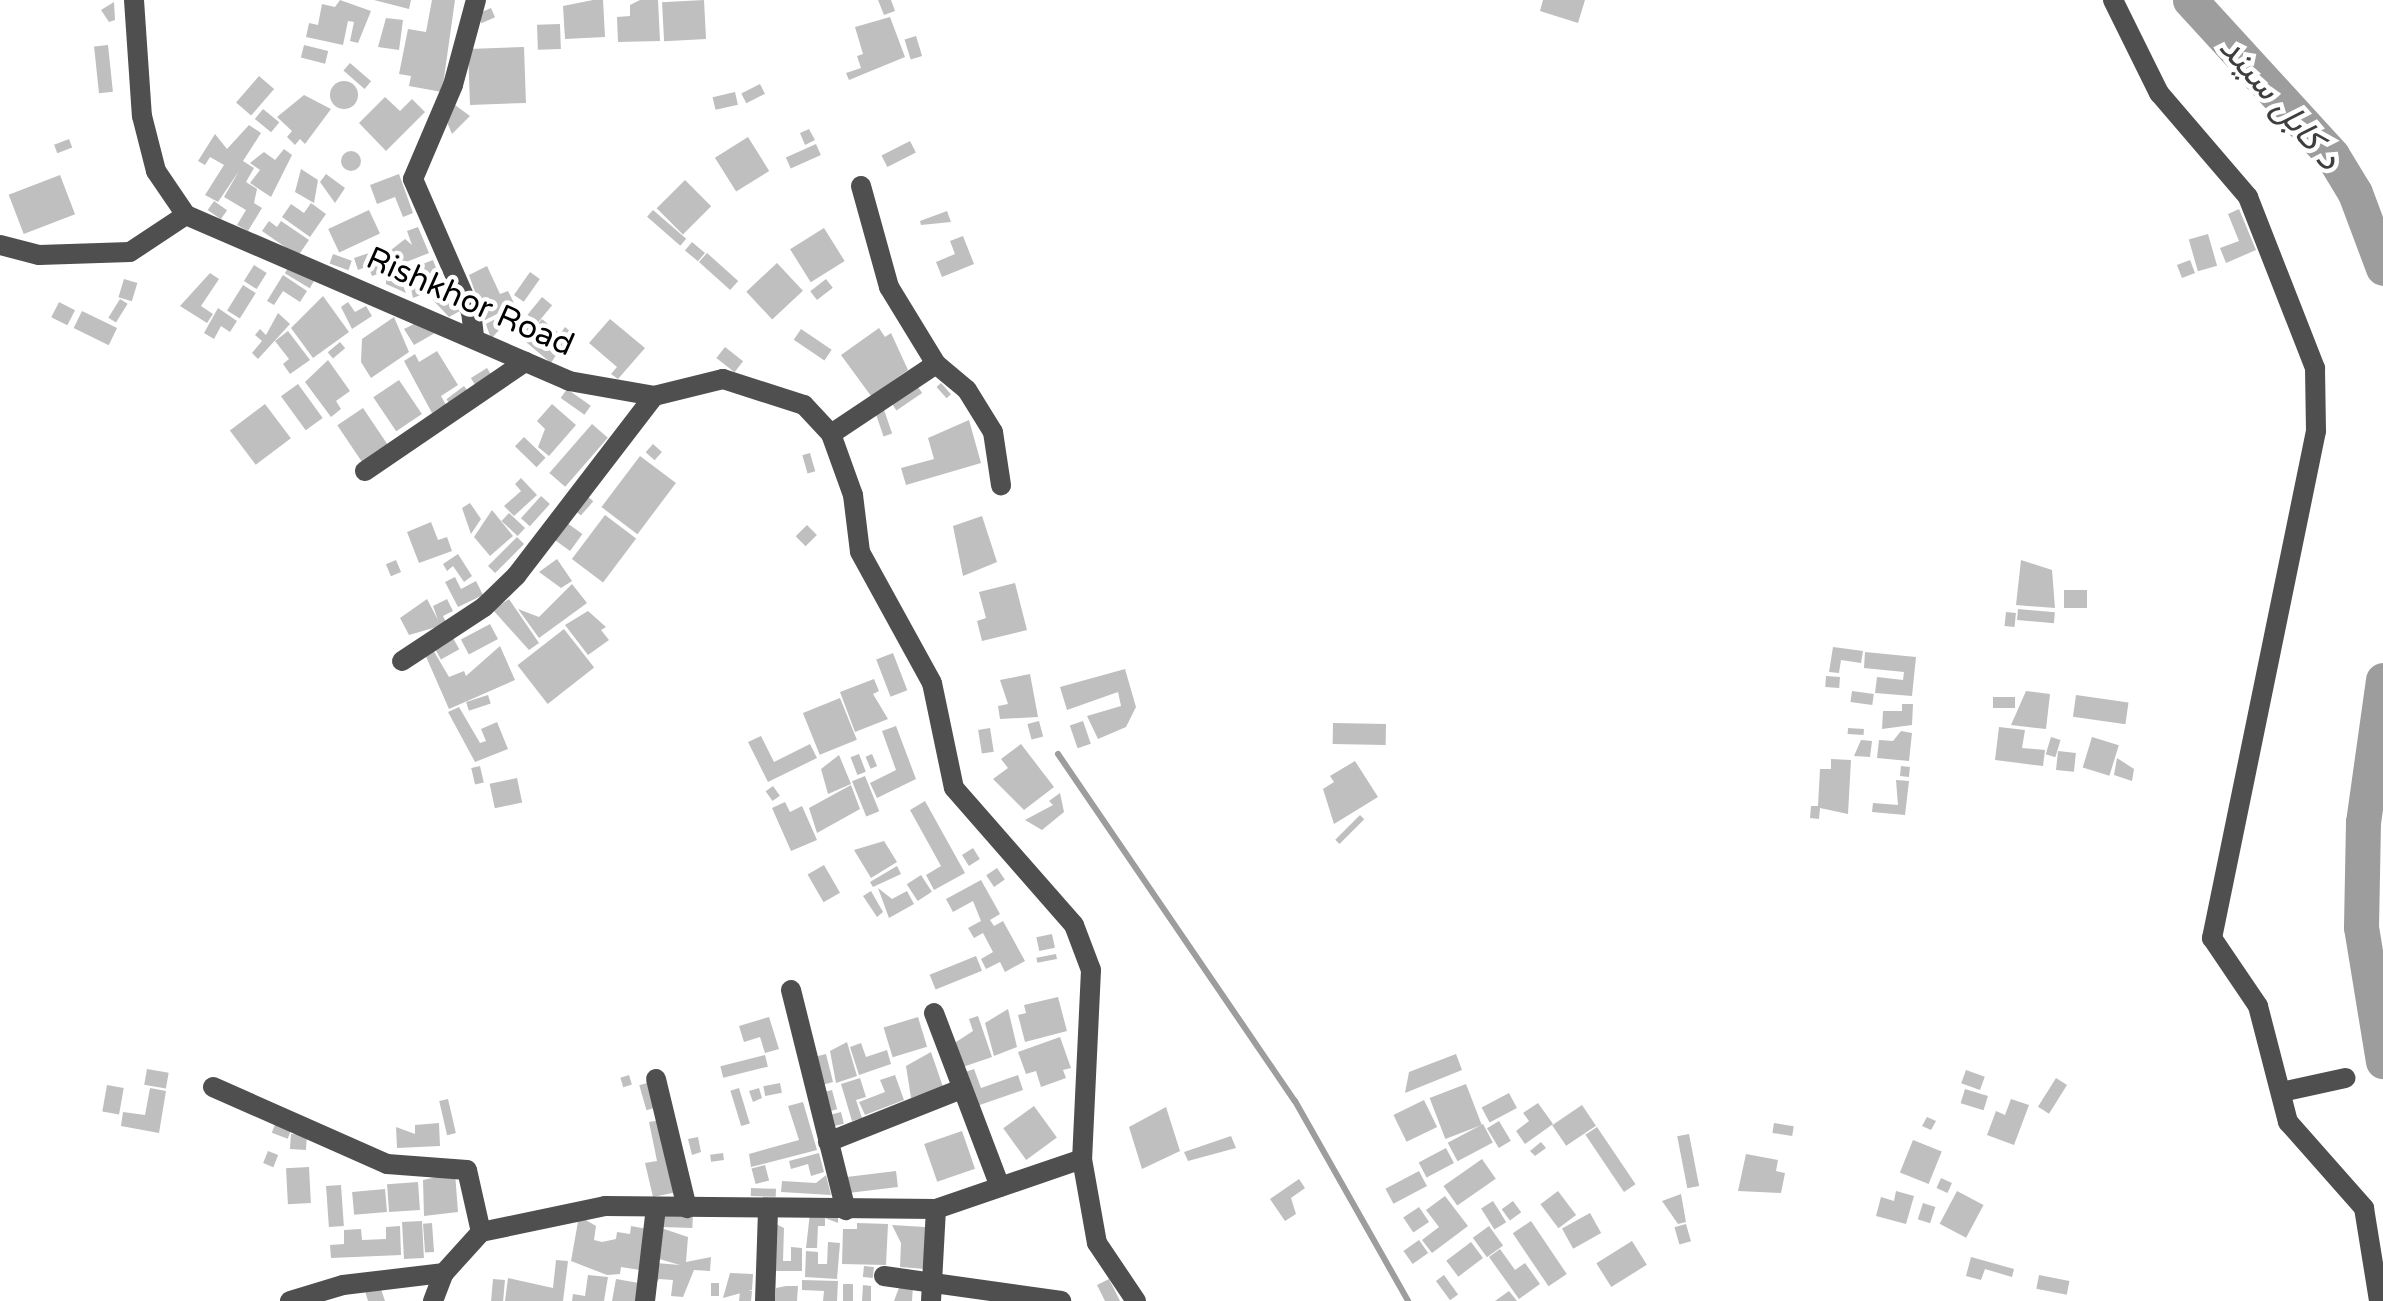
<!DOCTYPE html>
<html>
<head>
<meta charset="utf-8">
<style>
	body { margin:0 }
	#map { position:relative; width:2383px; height:1301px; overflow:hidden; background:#fff; font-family:"Varela Round",Vazirmatn,sans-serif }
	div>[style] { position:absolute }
	.stream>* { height:6px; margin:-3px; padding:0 3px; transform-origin:3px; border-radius:3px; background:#9d9d9d }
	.river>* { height:35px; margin:-17.5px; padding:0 17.5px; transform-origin:17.5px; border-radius:17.5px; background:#9d9d9d }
	.building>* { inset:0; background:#bfbfbf; transform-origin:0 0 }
	.round { border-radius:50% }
	.minor>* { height:20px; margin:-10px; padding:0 10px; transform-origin:10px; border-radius:10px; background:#4f4f4f }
	.tertiary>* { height:20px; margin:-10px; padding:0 10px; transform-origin:10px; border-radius:10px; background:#4f4f4f }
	span { translate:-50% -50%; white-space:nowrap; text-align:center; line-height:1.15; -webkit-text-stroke:9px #fff; paint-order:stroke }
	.street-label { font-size:32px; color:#000 }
	.water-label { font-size:35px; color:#3e3e3e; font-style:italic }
</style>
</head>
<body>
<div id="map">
	<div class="stream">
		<div style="left:1058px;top:754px;width:420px;rotate:55.7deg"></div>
		<div style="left:1295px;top:1101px;width:230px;rotate:60.5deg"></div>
	</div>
	<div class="river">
		<div style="left:2190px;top:0;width:210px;rotate:47.5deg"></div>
		<div style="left:2332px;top:155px;width:44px;rotate:58.8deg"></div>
		<div style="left:2355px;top:193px;width:80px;rotate:69.5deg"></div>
		<div style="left:2383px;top:680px;width:143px;rotate:98deg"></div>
		<div style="left:2363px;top:822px;width:105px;rotate:91.1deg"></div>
		<div style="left:2361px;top:927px;width:136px;rotate:80.7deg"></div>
	</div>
	<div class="building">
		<div style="clip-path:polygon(340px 0,371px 11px,358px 43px,350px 41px,354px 22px,348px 21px,343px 45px,306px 37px,309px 23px,318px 25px,322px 4px,335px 7px)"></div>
		<div style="clip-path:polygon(374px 0,411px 0,409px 9px)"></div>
		<div style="clip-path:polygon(432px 0,455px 0,442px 92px,409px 86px,411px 76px,399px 74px,408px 29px,426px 32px)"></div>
		<div style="clip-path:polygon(593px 0,603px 0,605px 37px,565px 39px,563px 6px)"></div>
		<div style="clip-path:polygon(640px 0,658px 0,660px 41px,618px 42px,617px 17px,630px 16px,630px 5px)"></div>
		<div style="left:704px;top:0;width:39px;height:42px;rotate:87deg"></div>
		<div style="clip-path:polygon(878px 0,891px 0,895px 11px,884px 15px)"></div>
		<div style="clip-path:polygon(1543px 0,1585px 0,1578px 23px,1540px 11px)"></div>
		<div style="clip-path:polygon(114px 2px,115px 20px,109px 22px,101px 10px)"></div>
		<div style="left:491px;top:8px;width:10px;height:15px;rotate:66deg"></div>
		<div style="clip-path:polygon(890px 17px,905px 57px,849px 80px,846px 73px,861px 68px,857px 56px,863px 54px,855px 27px)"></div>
		<div style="clip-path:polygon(386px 18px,403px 20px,399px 50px,378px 47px)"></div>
		<div style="left:560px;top:24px;width:25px;height:23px;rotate:88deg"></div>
		<div style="left:916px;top:36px;width:21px;height:12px;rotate:73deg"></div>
		<div style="left:108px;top:45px;width:47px;height:14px;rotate:84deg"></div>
		<div style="left:304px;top:45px;width:25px;height:13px;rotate:14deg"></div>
		<div style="left:524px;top:47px;width:56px;height:56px;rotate:88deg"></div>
		<div style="left:350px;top:63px;width:28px;height:10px;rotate:41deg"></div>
		<div style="left:259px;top:76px;width:20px;height:35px;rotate:41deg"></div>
		<div class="round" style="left:330px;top:81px;width:28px;height:28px"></div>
		<div style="left:760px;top:84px;width:11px;height:21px;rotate:63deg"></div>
		<div style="left:735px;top:92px;width:13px;height:23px;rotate:77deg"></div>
		<div style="clip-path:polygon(304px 95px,331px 109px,305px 144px,300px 139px,295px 145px,287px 137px,292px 131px,277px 117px)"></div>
		<div style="clip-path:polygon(385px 97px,400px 111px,412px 99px,425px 112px,386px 151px,359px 123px)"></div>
		<div style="clip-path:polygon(455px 105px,470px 116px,452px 134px,444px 115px)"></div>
		<div style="left:263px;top:109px;width:21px;height:13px;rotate:39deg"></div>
		<div style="clip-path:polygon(249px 125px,261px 133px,243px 161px,254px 168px,246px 182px,257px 189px,254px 203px,262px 208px,248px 231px,237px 225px,246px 210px,224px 197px,239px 171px,218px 202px,205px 195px,224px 165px,210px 157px,205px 165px,198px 161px,215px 134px,227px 149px)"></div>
		<div style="clip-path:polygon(809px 129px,815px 140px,805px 145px,800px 133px)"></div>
		<div style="left:748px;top:137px;width:40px;height:39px;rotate:58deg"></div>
		<div style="left:69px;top:139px;width:9px;height:16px;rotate:69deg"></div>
		<div style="left:910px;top:141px;width:13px;height:32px;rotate:63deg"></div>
		<div style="left:816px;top:144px;width:12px;height:33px;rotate:66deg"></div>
		<div style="clip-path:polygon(284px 149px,292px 155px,271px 197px,250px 183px,260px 170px,250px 163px,264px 152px,275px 160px)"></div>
		<div class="round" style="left:341px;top:151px;width:20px;height:20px"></div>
		<div style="clip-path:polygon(301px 169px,318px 180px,314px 203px,295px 192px)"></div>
		<div style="clip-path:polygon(326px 174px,345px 188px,335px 203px,320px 182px)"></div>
		<div style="clip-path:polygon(399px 174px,413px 213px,403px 217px,395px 197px,377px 204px,370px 185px)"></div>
		<div style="left:60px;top:175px;width:42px;height:55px;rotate:69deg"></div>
		<div style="left:685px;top:180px;width:37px;height:40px;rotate:45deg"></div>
		<div style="left:214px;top:201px;width:16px;height:11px;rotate:35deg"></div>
		<div style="clip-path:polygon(311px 203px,326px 214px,310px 237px,282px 217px,291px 204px,304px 213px)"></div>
		<div style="clip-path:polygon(2239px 209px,2256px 250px,2226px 263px,2220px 248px,2239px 241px,2228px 214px)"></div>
		<div style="left:369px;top:210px;width:26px;height:45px;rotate:65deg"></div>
		<div style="left:653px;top:210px;width:44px;height:9px;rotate:41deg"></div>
		<div style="clip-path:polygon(947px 211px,951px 222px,921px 225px,920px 221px)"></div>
		<div style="clip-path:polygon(269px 221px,277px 227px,281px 221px,309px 240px,298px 256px,262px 231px)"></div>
		<div style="clip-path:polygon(418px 227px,429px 253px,381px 272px,386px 254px,405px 239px,412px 245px,407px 231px)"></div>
		<div style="left:824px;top:228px;width:39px;height:40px;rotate:58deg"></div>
		<div style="left:2208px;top:234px;width:33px;height:20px;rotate:74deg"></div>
		<div style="clip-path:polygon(963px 236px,974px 264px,942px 277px,936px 262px,955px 254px,950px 241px)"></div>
		<div style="left:692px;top:242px;width:17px;height:11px;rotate:40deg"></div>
		<div style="clip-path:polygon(378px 250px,378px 274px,372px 276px,368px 266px,358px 270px,354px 258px)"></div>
		<div style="left:707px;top:253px;width:42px;height:12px;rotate:42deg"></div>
		<div style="left:333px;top:254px;width:20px;height:10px;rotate:20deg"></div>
		<div style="clip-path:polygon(433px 260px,443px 286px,413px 298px,407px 270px)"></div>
		<div style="left:2190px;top:260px;width:14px;height:14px;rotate:69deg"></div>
		<div style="left:291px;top:263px;width:29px;height:12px;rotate:31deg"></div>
		<div style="left:777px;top:263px;width:38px;height:42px;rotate:47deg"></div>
		<div style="left:254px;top:265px;width:15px;height:19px;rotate:32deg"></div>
		<div style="clip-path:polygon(487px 266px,500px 294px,508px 291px,515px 305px,485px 320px,469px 275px)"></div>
		<div style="clip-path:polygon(396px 269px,406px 293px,386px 284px,386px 273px)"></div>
		<div style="left:530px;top:272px;width:12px;height:28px;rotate:35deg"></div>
		<div style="clip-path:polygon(210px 273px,219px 279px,201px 306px,213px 314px,207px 323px,180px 306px)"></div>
		<div style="clip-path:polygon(283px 275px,307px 291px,300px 302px,283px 291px,274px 305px,267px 301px)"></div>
		<div style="left:124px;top:279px;width:14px;height:19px;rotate:17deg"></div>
		<div style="left:826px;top:279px;width:11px;height:20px;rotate:52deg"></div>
		<div style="left:243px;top:285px;width:15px;height:30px;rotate:32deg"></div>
		<div style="clip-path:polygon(446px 293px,460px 311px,449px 317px,433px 300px)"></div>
		<div style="clip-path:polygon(323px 296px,349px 332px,313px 358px,291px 328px)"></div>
		<div style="left:542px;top:297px;width:13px;height:23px;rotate:39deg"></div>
		<div style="left:120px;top:299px;width:9px;height:22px;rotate:32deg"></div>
		<div style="left:59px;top:302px;width:18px;height:17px;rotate:27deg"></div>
		<div style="clip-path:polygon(348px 302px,355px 312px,366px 306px,372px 316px,352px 329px,341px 307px)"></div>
		<div style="clip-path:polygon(218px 308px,237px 321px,230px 332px,221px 326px,214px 339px,204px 333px)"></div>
		<div style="left:82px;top:311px;width:39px;height:19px;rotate:26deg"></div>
		<div style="clip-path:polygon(278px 313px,290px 324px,258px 359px,252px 353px,262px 341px,255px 335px,260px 329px,266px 335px)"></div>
		<div style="clip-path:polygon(503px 315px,507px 321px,491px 339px,486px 324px)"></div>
		<div style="clip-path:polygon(394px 317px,409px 352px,371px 378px,361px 362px,362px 339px)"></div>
		<div style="clip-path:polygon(542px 319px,560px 334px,565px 327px,571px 332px,551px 363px,514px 332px,522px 322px,532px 331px)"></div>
		<div style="clip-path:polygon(610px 319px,645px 348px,618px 379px,611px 374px,617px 367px,589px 343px)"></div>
		<div style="clip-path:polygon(414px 324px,435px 333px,414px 345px,404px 329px)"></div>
		<div style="clip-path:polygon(879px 328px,885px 337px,891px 333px,908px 370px,871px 396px,841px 355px)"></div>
		<div style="left:801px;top:329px;width:37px;height:13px;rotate:34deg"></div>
		<div style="clip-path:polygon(288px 331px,310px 360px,290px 374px,283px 364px,289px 359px,275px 341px)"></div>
		<div style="left:340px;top:342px;width:8px;height:16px;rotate:50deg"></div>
		<div style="left:725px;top:347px;width:23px;height:14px;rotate:38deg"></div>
		<div style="clip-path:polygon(437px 351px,458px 385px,441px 396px,446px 405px,432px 413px,404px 361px,415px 354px,419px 362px)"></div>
		<div style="clip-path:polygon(328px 360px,350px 391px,336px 401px,341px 409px,331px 417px,305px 382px)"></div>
		<div style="left:487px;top:368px;width:13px;height:19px;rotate:58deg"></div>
		<div style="left:399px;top:380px;width:41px;height:31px;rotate:56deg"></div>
		<div style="left:941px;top:383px;width:15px;height:6px;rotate:48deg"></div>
		<div style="left:298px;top:384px;width:42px;height:21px;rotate:54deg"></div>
		<div style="left:916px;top:384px;width:11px;height:31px;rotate:56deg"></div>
		<div style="left:464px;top:386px;width:10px;height:22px;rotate:53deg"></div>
		<div style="left:567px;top:389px;width:29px;height:11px;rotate:35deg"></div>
		<div style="left:265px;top:404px;width:43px;height:44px;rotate:53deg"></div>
		<div style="clip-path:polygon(552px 404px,576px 425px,549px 456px,538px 447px,545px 429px,537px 421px)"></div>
		<div style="left:883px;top:407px;width:28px;height:9px;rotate:71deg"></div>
		<div style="left:363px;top:408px;width:46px;height:31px;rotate:56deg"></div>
		<div style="clip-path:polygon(969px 420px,981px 463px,906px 485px,901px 468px,934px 459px,928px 438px)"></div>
		<div style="left:592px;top:424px;width:21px;height:65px;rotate:41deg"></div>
		<div style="left:524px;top:437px;width:30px;height:13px;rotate:44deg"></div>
		<div style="left:653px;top:444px;width:12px;height:11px;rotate:42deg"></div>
		<div style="left:810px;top:453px;width:19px;height:8px;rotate:74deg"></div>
		<div style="left:640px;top:456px;width:45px;height:64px;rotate:37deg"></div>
		<div style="clip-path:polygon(521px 478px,537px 495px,514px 516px,504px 506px,521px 491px,515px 484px)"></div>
		<div style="left:585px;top:494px;width:11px;height:19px;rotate:41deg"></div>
		<div style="left:541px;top:496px;width:12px;height:30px;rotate:42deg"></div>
		<div style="clip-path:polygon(470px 503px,481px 519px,471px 534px,462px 508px)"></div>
		<div style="clip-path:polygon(492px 510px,513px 536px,490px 556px,474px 537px)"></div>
		<div style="left:509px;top:513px;width:22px;height:11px;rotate:43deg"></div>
		<div style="left:605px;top:515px;width:39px;height:55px;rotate:37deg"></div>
		<div style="clip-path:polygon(982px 516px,997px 562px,963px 576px,953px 526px)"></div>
		<div style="left:563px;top:520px;width:24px;height:21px;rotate:36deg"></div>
		<div style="clip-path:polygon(431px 522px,438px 540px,447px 537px,452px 551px,419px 563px,407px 532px)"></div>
		<div style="left:807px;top:525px;width:14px;height:16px;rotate:45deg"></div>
		<div style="left:517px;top:537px;width:10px;height:41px;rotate:45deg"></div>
		<div style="clip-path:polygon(458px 554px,472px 576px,464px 582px,453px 566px,447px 571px,443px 564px)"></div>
		<div style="clip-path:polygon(557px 559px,572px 581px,561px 588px,539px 572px)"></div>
		<div style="left:396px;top:560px;width:13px;height:11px;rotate:67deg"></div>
		<div style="clip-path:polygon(2021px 560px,2052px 570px,2055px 608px,2016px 605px)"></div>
		<div style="clip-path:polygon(455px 577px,461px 589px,476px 581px,483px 595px,458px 607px,445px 582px)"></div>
		<div style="clip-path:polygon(1015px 583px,1027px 630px,982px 641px,977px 621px,986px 618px,979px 592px)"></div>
		<div style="clip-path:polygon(572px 584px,587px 603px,539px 638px,518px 609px,539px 617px)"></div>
		<div style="left:2087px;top:590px;width:18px;height:23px;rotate:90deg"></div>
		<div style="clip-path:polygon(427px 599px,438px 620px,433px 606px,447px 599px,453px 611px,443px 616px,447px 624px,409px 635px,400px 618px)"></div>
		<div style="clip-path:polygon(509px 599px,539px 643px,529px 650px,493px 610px)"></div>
		<div style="left:2018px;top:609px;width:37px;height:11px;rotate:5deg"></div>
		<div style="clip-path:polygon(588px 611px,606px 627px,601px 630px,609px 640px,588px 655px,565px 625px)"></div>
		<div style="left:2006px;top:612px;width:10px;height:14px;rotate:6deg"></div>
		<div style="left:490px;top:624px;width:17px;height:33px;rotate:62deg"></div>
		<div style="left:564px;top:629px;width:49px;height:59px;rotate:52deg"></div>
		<div style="left:453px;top:638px;width:13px;height:21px;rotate:61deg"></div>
		<div style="clip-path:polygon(500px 646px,515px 680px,449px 709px,424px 652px,432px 648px,449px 677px,464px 671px,466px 676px)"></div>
		<div style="clip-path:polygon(1833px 647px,1863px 651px,1861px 663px,1841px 660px,1839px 673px,1829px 672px)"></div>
		<div style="clip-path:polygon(1865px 652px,1916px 657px,1912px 696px,1875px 693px,1877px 677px,1903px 680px,1904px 672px,1864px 668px)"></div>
		<div style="left:893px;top:653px;width:40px;height:18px;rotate:69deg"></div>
		<div style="clip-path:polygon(1125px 669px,1136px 707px,1126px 727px,1098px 739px,1087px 716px,1121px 706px,1118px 692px,1067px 710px,1060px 687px)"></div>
		<div style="clip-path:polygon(1030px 674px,1038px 717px,1000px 719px,998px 706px,1008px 704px,1000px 680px)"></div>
		<div style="left:1826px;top:676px;width:14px;height:11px;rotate:4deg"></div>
		<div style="clip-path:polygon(874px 679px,879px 691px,873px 694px,888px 719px,855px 732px,840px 692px)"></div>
		<div style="left:1852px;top:691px;width:22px;height:11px;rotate:8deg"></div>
		<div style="clip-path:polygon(2026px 691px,2050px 694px,2046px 729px,2011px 725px)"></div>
		<div style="left:488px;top:695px;width:9px;height:23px;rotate:72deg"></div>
		<div style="left:2076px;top:695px;width:53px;height:22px;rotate:8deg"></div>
		<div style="left:1993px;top:697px;width:22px;height:11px"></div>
		<div style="left:840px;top:698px;width:45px;height:40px;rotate:68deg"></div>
		<div style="clip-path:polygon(1902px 704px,1913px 704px,1912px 725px,1882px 729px,1883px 711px,1902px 711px)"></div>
		<div style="clip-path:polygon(459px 707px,480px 743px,486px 741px,481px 729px,497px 722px,508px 749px,475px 762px,448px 712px)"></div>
		<div style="left:1039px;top:721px;width:16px;height:12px;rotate:75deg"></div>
		<div style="left:1083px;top:721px;width:24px;height:14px;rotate:71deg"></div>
		<div style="left:1333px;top:723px;width:53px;height:21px;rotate:1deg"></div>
		<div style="clip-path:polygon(896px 726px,916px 779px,877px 798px,870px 783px,896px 770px,882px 731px)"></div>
		<div style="clip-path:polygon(1999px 727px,2025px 730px,2022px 748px,2045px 750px,2043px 766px,1995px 760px)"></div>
		<div style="left:990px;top:728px;width:24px;height:12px;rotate:81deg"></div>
		<div style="left:1848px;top:728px;width:16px;height:6px;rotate:4deg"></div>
		<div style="clip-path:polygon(1901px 731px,1912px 733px,1909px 761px,1877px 758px,1879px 740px,1893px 741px)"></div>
		<div style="clip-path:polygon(761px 736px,774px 762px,810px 744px,817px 758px,768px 782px,748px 742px)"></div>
		<div style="left:2051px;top:737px;width:10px;height:18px;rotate:17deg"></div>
		<div style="left:2092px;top:737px;width:28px;height:32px;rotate:17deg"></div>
		<div style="clip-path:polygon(1861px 740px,1872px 741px,1870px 757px,1854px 756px)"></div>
		<div style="clip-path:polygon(1021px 744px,1054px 787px,1024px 810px,993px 779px,1008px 768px,1001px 759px)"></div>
		<div style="left:2058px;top:751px;width:18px;height:19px;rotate:6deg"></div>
		<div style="left:859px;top:754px;width:19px;height:9px;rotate:69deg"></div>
		<div style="left:872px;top:754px;width:13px;height:7px;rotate:67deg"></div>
		<div style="clip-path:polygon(839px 755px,851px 784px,828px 794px,821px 769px)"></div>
		<div style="clip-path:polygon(2117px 758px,2134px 769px,2132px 781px,2114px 775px)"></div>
		<div style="clip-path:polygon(1831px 759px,1851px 760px,1848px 814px,1820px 808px,1819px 819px,1810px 818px,1811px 806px,1818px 806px,1820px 769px,1831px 769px)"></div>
		<div style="clip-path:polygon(1355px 761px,1378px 797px,1334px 824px,1323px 789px,1334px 782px,1330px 776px)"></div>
		<div style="left:480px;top:766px;width:17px;height:9px;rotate:77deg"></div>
		<div style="left:1901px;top:766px;width:9px;height:10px;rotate:6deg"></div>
		<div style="left:865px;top:776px;width:38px;height:14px;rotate:68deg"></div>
		<div style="left:517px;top:778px;width:25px;height:28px;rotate:78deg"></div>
		<div style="clip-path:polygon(1896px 780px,1909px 781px,1905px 815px,1872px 812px,1873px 803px,1898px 805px)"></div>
		<div style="clip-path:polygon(851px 785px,860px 809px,817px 833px,809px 808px)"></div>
		<div style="left:773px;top:786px;width:12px;height:9px;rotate:55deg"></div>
		<div style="clip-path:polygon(1060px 793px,1064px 812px,1042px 830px,1025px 820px,1053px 805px,1049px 801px)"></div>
		<div style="clip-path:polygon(925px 801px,965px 873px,934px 890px,926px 875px,941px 866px,910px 810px)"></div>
		<div style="clip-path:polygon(785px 802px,790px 812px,802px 806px,817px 840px,791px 851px,772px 808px)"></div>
		<div style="left:1360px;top:815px;width:6px;height:35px;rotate:45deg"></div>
		<div style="clip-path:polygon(884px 841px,897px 862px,871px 878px,854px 850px)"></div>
		<div style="left:973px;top:848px;width:13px;height:13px;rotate:58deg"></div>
		<div style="left:824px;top:865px;width:32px;height:19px;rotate:60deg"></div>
		<div style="clip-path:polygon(897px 866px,901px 874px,873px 887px,870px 882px)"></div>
		<div style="left:997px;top:868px;width:14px;height:13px;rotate:56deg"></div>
		<div style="left:921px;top:875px;width:20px;height:17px;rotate:57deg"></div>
		<div style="clip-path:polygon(981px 880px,1000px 914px,990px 920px,994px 926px,1003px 921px,1025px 961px,1005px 972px,1000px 962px,986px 969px,981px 959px,993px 952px,983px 933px,974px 938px,968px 928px,981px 921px,973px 901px,953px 912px,946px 899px)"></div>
		<div style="clip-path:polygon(878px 888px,892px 899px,907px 891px,914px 904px,889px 918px)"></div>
		<div style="clip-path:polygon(871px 891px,883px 912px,877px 917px,863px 896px)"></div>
		<div style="left:1052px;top:934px;width:14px;height:16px;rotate:78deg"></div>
		<div style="left:1056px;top:954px;width:5px;height:20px;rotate:79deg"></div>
		<div style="left:976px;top:956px;width:16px;height:50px;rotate:68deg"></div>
		<div style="clip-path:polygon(1058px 997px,1067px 1031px,1025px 1042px,1018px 1015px,1026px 1013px,1024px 1005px)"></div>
		<div style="clip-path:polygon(1008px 1009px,1017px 1047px,994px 1056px,985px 1023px)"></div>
		<div style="clip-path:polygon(978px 1016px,992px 1057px,954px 1070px,956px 1042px,973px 1031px,969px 1019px)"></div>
		<div style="clip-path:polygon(769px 1017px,779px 1049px,765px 1053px,760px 1037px,744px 1042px,739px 1026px)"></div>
		<div style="left:918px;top:1017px;width:31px;height:36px;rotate:73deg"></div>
		<div style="clip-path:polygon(1060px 1037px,1071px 1068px,1063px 1070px,1066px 1078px,1041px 1087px,1036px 1071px,1026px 1074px,1018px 1052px)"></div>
		<div style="clip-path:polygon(847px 1042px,857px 1076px,836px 1083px,830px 1051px)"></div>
		<div style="clip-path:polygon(861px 1043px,866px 1057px,887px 1050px,891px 1064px,859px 1075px,850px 1047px)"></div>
		<div style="clip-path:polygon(931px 1052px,943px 1087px,911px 1098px,906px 1066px)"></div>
		<div style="clip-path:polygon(826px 1054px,833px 1082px,815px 1087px,814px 1057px)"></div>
		<div style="clip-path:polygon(1456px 1054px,1462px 1070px,1405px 1093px,1409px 1072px)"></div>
		<div style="left:765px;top:1055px;width:12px;height:46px;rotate:76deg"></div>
		<div style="left:147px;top:1069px;width:22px;height:16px;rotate:10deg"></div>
		<div style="clip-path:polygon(974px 1069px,981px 1088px,1018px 1075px,1023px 1090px,971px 1108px,959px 1074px)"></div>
		<div style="left:1966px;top:1070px;width:20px;height:14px;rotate:20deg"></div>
		<div style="left:629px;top:1075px;width:10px;height:9px;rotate:73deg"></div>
		<div style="clip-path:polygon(895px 1075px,904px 1100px,865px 1115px,859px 1102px,885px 1092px,880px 1080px)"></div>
		<div style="clip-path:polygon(860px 1078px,866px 1097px,856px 1100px,862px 1118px,852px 1121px,841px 1084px)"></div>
		<div style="left:2056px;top:1078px;width:13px;height:34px;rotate:32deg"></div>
		<div style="left:647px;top:1083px;width:26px;height:8px;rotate:74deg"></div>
		<div style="left:780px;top:1083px;width:10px;height:17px;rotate:79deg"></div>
		<div style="left:1466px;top:1084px;width:44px;height:39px;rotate:69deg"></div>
		<div style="left:107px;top:1085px;width:17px;height:27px;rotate:10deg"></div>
		<div style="clip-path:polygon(150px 1088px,166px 1091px,159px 1133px,121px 1126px,123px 1112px,145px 1115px)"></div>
		<div style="left:739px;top:1088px;width:37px;height:9px;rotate:73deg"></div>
		<div style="clip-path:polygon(759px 1088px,762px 1098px,753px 1102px,749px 1091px)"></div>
		<div style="left:1965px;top:1089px;width:24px;height:15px;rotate:17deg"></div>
		<div style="left:832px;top:1090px;width:20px;height:6px;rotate:75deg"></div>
		<div style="left:1509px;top:1093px;width:17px;height:31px;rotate:62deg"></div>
		<div style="left:448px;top:1099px;width:35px;height:9px;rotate:77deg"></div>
		<div style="clip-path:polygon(2011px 1099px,2029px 1105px,2014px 1145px,1987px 1135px,1996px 1111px,2005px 1115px)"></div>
		<div style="left:1424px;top:1100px;width:30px;height:34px;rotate:64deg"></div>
		<div style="clip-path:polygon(803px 1102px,817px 1150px,751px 1167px,749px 1154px,799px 1140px,788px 1106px)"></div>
		<div style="clip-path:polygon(1538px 1103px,1553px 1124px,1525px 1144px,1516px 1131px,1529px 1121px,1523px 1113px)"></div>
		<div style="left:1582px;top:1105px;width:25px;height:36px;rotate:56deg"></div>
		<div style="left:1034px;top:1106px;width:39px;height:38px;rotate:54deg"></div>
		<div style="clip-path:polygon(1166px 1107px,1180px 1151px,1142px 1169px,1129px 1127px)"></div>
		<div style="left:841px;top:1112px;width:12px;height:9px;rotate:76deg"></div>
		<div style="left:279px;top:1114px;width:17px;height:20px;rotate:21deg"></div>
		<div style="clip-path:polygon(1927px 1117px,1936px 1121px,1931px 1130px,1922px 1126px)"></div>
		<div style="clip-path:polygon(661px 1120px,677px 1192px,653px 1197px,645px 1163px,657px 1161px,649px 1122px)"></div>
		<div style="left:1499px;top:1121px;width:23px;height:14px;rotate:59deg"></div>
		<div style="clip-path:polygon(439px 1123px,440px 1146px,397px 1148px,396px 1127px,415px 1134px,415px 1125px)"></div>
		<div style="left:1774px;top:1123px;width:20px;height:10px;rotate:9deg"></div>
		<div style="left:1483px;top:1124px;width:21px;height:40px;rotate:62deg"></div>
		<div style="left:1597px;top:1127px;width:69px;height:14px;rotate:56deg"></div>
		<div style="left:962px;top:1131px;width:40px;height:40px;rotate:71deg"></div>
		<div style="left:291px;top:1134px;width:16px;height:15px;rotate:4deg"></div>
		<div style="left:1689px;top:1134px;width:53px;height:12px;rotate:79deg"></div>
		<div style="clip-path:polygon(1231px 1136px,1236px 1148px,1188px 1161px,1184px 1152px)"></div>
		<div style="clip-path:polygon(698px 1137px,701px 1152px,692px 1155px,688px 1139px)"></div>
		<div style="left:1913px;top:1140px;width:31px;height:35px;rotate:22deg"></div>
		<div style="clip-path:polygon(1541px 1142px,1546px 1148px,1535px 1156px,1530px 1151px)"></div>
		<div style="left:1446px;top:1148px;width:17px;height:31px;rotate:62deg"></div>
		<div style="left:268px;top:1151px;width:11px;height:13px;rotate:22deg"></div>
		<div style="left:723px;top:1153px;width:7px;height:13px;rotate:82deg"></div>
		<div style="clip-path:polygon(819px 1153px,824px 1172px,811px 1176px,808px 1164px,791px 1169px,789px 1161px)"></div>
		<div style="clip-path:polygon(1746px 1154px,1778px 1160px,1776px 1171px,1785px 1173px,1781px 1193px,1738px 1191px)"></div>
		<div style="left:1482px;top:1159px;width:24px;height:47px;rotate:55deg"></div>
		<div style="left:765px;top:1165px;width:16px;height:14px;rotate:75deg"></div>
		<div style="left:309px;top:1167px;width:36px;height:23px;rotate:87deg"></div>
		<div style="left:896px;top:1171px;width:16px;height:52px;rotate:83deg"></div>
		<div style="left:1419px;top:1171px;width:17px;height:38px;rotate:62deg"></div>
		<div style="clip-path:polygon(455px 1173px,458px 1212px,424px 1216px,423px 1180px)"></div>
		<div style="clip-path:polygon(826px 1175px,831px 1195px,781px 1192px,782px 1181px,816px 1183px)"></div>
		<div style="left:1941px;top:1178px;width:12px;height:11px;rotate:24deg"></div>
		<div style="clip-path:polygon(1299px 1179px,1305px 1188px,1291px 1198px,1296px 1214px,1285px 1221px,1270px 1199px)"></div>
		<div style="left:418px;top:1182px;width:28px;height:31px;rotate:86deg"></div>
		<div style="left:341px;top:1185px;width:41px;height:15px;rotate:86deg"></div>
		<div style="left:751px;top:1188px;width:25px;height:8px;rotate:2deg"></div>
		<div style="left:385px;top:1189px;width:23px;height:33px;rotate:85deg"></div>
		<div style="left:1558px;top:1191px;width:30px;height:22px;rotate:53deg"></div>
		<div style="clip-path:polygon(1896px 1191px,1914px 1196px,1906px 1224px,1876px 1216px,1881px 1197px,1894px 1201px)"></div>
		<div style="left:1957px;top:1191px;width:30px;height:37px;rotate:28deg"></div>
		<div style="clip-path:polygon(1681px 1194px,1686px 1222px,1678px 1224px,1662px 1201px)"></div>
		<div style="clip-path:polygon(1445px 1196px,1468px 1226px,1432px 1253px,1422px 1240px,1439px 1227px,1426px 1210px)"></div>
		<div style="left:1493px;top:1201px;width:25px;height:14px;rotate:58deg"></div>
		<div style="left:1513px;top:1201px;width:14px;height:14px;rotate:54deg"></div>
		<div style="left:1923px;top:1203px;width:13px;height:17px;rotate:18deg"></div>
		<div style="left:1419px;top:1207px;width:18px;height:19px;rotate:56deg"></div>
		<div style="left:662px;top:1210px;width:31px;height:17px;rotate:2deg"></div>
		<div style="clip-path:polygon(810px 1213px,838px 1213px,838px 1223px,825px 1218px,825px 1226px,818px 1226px,817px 1248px,806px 1248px)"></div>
		<div style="left:1590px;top:1213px;width:23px;height:32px;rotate:61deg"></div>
		<div style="clip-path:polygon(579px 1216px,596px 1226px,594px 1240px,602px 1242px,616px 1239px,617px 1232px,630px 1234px,631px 1226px,647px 1229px,640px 1270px,621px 1267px,620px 1274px,607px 1275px,571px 1261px)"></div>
		<div style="left:422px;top:1221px;width:37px;height:20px;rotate:87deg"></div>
		<div style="left:1531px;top:1221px;width:64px;height:22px;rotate:56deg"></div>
		<div style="left:432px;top:1223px;width:29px;height:9px;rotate:86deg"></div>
		<div style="clip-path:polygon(857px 1223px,888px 1224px,886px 1265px,842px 1264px,843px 1229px,857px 1229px)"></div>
		<div style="clip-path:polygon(776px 1224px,784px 1228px,783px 1261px,791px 1261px,791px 1247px,802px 1248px,802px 1271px,773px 1271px)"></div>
		<div style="left:1686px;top:1224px;width:18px;height:12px;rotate:74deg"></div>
		<div style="clip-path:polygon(892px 1225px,925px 1227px,925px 1269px,900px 1267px,901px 1243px)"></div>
		<div style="clip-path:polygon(400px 1226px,401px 1255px,331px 1258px,330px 1245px,344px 1244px,344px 1230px,361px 1229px,362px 1240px,386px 1239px,386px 1227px)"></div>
		<div style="left:1489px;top:1226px;width:24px;height:20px;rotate:54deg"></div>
		<div style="clip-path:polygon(661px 1228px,688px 1237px,686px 1262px,711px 1257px,710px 1271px,694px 1270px,683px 1297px,671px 1296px,673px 1280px,659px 1279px,654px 1286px,656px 1263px,680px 1265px,659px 1259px)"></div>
		<div style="left:1419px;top:1240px;width:16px;height:19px;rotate:55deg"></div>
		<div style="left:1632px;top:1241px;width:28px;height:42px;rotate:58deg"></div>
		<div style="clip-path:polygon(828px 1242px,840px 1243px,837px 1279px,805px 1277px,806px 1251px,818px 1252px,818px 1264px,827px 1264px)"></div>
		<div style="left:1471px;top:1242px;width:20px;height:31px;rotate:53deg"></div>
		<div style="clip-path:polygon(1500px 1249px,1515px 1270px,1525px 1263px,1540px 1284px,1519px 1299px,1489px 1257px)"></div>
		<div style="clip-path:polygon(1971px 1257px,2014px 1269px,2012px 1277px,1985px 1269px,1981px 1280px,1966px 1276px)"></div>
		<div style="clip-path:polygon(556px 1260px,568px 1261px,563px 1301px,505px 1301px,508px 1278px,553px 1288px)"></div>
		<div style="left:864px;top:1266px;width:10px;height:11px;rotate:6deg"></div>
		<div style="clip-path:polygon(730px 1273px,753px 1274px,752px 1290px,723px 1298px)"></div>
		<div style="clip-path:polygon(588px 1275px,608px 1277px,604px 1301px,572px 1301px,573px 1294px,585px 1296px)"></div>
		<div style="left:1444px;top:1275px;width:24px;height:10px;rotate:54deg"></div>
		<div style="left:2039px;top:1275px;width:31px;height:14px;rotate:11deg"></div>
		<div style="left:493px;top:1279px;width:12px;height:22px;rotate:5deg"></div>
		<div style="clip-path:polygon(616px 1279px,639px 1283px,636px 1301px,612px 1301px)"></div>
		<div style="clip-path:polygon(1109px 1279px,1120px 1301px,1105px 1301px,1097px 1285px)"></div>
		<div style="clip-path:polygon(802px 1280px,838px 1281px,837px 1301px,823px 1301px,824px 1291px,802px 1290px)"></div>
		<div style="left:711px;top:1283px;width:8px;height:13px"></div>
		<div style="left:843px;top:1284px;width:10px;height:17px"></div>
		<div style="clip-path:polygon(863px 1285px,871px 1286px,871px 1301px,862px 1301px)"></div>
		<div style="clip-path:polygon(900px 1285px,913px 1285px,912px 1301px,894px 1301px)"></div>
		<div style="clip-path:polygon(380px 1286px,385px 1301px,368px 1301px,365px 1291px)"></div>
		<div style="clip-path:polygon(786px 1286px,798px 1286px,797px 1301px,775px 1301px,776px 1288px)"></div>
		<div style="clip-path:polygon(740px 1291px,752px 1291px,751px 1301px,739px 1301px)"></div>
		<div style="clip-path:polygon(1509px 1291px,1517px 1301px,1495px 1301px)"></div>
	</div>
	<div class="minor">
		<div style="left:861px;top:186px;width:105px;rotate:74.5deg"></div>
		<div style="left:889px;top:287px;width:90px;rotate:58.6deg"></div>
		<div style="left:936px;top:364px;width:40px;rotate:40deg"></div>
		<div style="left:967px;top:390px;width:49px;rotate:58.2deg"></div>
		<div style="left:993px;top:432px;width:54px;rotate:81.4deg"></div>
		<div style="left:474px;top:336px;width:24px;rotate:-97deg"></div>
		<div style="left:471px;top:312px;width:145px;rotate:-113.6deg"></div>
		<div style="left:413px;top:179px;width:102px;rotate:-66.9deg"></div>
		<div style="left:453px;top:85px;width:88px;rotate:-74.9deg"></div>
		<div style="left:831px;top:434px;width:126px;rotate:-33.7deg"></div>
		<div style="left:365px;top:471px;width:194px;rotate:-34.3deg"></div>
		<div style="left:402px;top:661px;width:98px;rotate:-33.4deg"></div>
		<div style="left:484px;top:607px;width:45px;rotate:-44.1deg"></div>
		<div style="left:516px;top:576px;width:227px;rotate:-52.5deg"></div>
		<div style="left:791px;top:990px;width:227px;rotate:76deg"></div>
		<div style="left:934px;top:1013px;width:186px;rotate:69.2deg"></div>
		<div style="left:656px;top:1079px;width:133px;rotate:76.5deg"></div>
		<div style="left:213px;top:1087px;width:190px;rotate:23.9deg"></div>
		<div style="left:387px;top:1164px;width:80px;rotate:4.3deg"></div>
		<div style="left:467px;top:1170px;width:64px;rotate:77.3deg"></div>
		<div style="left:2281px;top:1092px;width:66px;rotate:-12.3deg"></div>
		<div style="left:828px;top:1142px;width:141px;rotate:-21.7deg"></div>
		<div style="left:884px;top:1276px;width:179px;rotate:8deg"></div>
		<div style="left:290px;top:1301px;width:55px;rotate:-16.8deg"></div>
		<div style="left:343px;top:1285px;width:102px;rotate:-6.8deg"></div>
		<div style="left:433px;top:1301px;width:30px;rotate:-69deg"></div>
		<div style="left:444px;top:1273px;width:55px;rotate:-47.9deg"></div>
		<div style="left:481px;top:1232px;width:127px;rotate:-11.8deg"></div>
		<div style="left:605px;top:1206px;width:331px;rotate:0.5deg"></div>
		<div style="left:936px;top:1209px;width:154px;rotate:-18.9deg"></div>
		<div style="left:645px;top:1301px;width:94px;rotate:-83.3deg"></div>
		<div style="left:765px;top:1301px;width:92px;rotate:-88.1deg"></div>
		<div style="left:931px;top:1301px;width:92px;rotate:-86.9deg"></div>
	</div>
	<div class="tertiary">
		<div style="left:134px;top:0;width:116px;rotate:86.1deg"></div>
		<div style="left:142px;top:116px;width:57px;rotate:75.7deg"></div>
		<div style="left:156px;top:171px;width:53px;rotate:55.7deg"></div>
		<div style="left:186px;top:215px;width:417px;rotate:23.4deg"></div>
		<div style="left:569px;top:381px;width:86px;rotate:10deg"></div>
		<div style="left:654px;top:396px;width:71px;rotate:-13.8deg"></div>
		<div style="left:723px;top:379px;width:85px;rotate:17.8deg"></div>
		<div style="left:804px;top:405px;width:40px;rotate:47deg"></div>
		<div style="left:831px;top:434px;width:65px;rotate:70.2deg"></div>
		<div style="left:853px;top:495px;width:57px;rotate:83deg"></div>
		<div style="left:860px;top:552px;width:149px;rotate:61.2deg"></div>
		<div style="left:932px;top:683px;width:107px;rotate:78.2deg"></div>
		<div style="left:954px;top:788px;width:182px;rotate:48.8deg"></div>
		<div style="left:1074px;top:925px;width:48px;rotate:69.3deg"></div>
		<div style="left:1091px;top:970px;width:189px;rotate:92.7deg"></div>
		<div style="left:1082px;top:1159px;width:85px;rotate:79.9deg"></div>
		<div style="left:1097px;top:1243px;width:70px;rotate:56.1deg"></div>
		<div style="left:2113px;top:0;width:104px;rotate:63.7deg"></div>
		<div style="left:2159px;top:93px;width:137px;rotate:49.4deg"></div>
		<div style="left:2248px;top:197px;width:184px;rotate:68.6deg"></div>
		<div style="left:2315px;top:368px;width:63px;rotate:89.1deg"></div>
		<div style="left:2316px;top:431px;width:518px;rotate:101.59deg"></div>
		<div style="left:2212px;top:938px;width:82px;rotate:55.9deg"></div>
		<div style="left:2258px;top:1006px;width:120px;rotate:75.5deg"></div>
		<div style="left:2288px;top:1122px;width:115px;rotate:48.5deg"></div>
		<div style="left:2364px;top:1208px;width:94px;rotate:80.8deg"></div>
		<div style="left:0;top:245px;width:40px;rotate:14.4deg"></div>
		<div style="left:39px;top:255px;width:91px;rotate:-1.9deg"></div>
		<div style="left:130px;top:252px;width:67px;rotate:-33.5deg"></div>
	</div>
	<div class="street-label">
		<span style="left:470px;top:302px;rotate:24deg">Rishkhor Road</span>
	</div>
	<div class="water-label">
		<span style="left:2280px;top:103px;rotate:49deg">د کابل سيند</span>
	</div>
</div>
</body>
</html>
